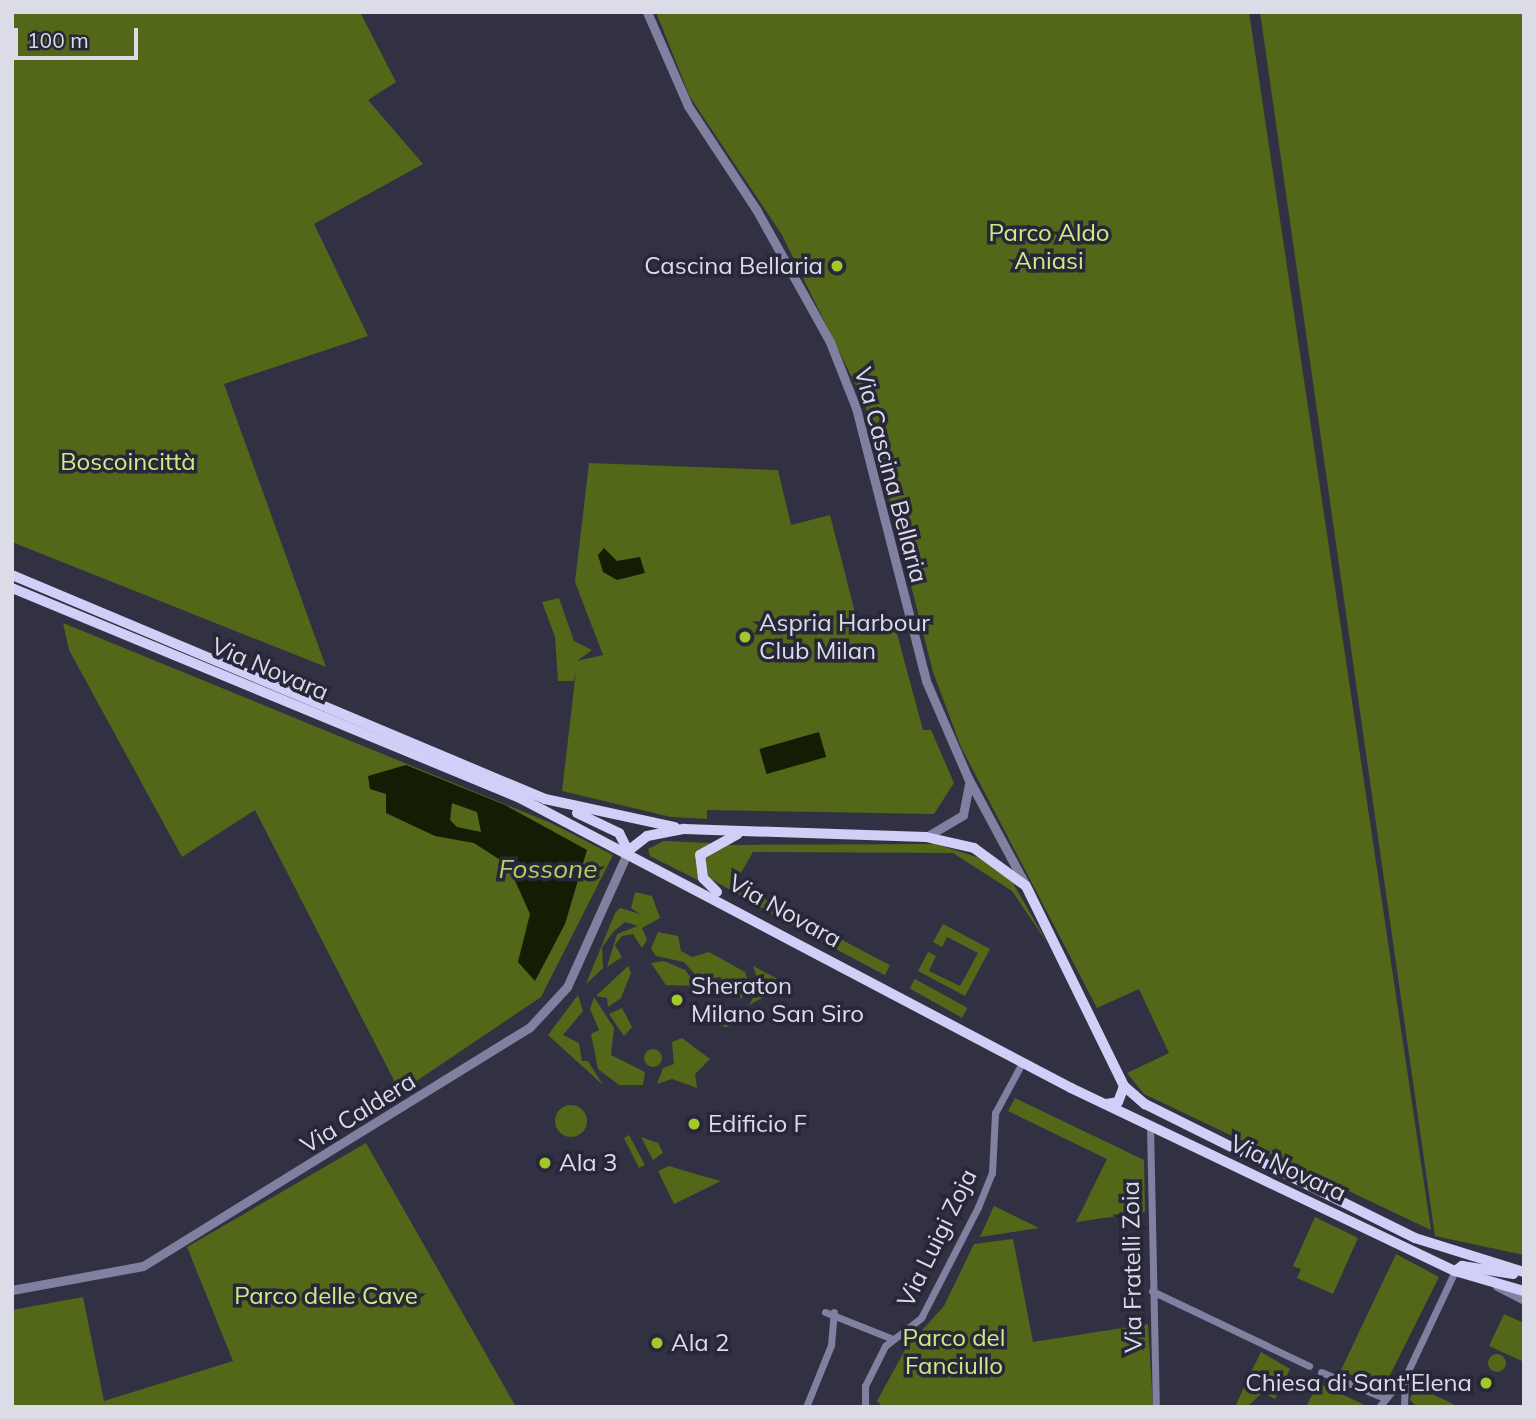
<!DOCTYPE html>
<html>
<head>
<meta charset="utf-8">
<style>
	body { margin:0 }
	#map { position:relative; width:1536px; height:1419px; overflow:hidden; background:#323144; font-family:Mulish,sans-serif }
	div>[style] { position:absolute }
	.green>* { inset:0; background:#526718; transform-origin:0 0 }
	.round { border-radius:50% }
	.water>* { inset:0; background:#151c04; transform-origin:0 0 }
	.minor>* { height:7px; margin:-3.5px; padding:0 3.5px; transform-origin:3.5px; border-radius:3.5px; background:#8280a0 }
	.tertiary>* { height:9px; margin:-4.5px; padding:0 4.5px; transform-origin:4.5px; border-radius:4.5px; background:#8280a0 }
	.primary>* { height:10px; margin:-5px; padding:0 5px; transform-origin:5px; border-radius:5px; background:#d1cff7 }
	.dots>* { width:19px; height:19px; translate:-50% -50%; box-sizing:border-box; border:4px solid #282739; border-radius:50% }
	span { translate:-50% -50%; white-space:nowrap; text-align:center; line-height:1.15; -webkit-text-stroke:7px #282739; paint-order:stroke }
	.park-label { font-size:24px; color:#cced82 }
	.poi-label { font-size:24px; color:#dcdbe8 }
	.right { translate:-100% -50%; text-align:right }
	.left { translate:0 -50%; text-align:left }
	.street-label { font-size:24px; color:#dcdbe8 }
	.water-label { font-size:26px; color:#b1d166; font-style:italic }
	.frame { position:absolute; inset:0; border:14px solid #dcdbe8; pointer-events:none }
	.scale { position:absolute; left:14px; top:28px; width:124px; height:32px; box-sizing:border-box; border:4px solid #dcdbe8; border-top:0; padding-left:9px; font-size:21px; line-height:24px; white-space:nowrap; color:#dcdbe8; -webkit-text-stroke:5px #282739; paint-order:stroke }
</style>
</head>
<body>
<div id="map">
	<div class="green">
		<div style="clip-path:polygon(12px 12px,360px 12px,396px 82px,368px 100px,423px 164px,314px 224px,368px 336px,224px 384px,326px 667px,12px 542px)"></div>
		<div style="clip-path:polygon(656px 12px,1249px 12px,1431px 1230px,1144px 1094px,1127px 1073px,1169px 1053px,1139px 989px,1097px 1008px,961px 747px,933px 672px,865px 404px,782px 235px,690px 97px)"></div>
		<div style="clip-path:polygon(1260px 12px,1524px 12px,1524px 1255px,1435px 1236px)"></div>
		<div style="clip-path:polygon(589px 463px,778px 470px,791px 525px,830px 515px,859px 628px,893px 619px,923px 730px,931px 730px,954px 783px,934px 814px,707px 810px,707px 819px,671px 817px,562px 791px,576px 671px,574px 681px,558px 681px,555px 637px,542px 602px,559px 598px,574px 641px,592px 650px,577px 661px,603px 655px,575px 582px)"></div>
		<div style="clip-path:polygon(63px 623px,551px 823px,613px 855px,541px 997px,400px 1092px,255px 810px,182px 857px,69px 650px)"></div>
		<div style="clip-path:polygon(664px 841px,710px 843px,702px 882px,650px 856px,648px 849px)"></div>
		<div style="clip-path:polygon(936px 844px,980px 858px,1010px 878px,1048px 944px,1012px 891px,953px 853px,753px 852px,735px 883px,801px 918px,795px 927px,706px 876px,705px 856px,723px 845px)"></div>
		<div style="clip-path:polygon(635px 892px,652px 896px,660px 918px,642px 928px,647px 940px,642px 948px,633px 934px,622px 936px,615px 945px,622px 957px,607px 967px,617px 934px,638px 926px,625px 922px,614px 931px,602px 947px,603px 968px,586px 984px,615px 913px,620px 908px,640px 914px,631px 908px)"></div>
		<div style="clip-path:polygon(943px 924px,990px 949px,965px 996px,918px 971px,928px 952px,936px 956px,929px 971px,960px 986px,978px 953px,947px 937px,942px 947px,933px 942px)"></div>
		<div style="left:814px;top:925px;width:86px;height:11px;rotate:28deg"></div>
		<div style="clip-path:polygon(658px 932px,678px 936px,681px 951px,692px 957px,709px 952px,745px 972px,749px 985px,741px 999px,720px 977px,700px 980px,684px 962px,656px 956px,651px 949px)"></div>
		<div style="clip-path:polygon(664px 961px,685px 970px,697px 986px,666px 985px,651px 963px)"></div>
		<div style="clip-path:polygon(628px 966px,631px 973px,621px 998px,608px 1007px,607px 998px,596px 996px)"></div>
		<div style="clip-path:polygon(753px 966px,788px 984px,749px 1005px,760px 986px)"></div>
		<div style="left:915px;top:979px;width:60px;height:11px;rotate:29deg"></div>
		<div style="clip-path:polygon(578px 995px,583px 1011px,563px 1035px,579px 1043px,582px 1061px,588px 1061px,603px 1085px,548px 1035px)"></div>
		<div style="clip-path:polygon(594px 997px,614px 1028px,611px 1055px,645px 1072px,643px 1085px,619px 1085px,598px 1069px,591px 1034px,599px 1030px,590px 1009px)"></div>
		<div style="clip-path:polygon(622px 1008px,632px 1027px,624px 1036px,609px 1014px)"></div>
		<div class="round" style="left:716px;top:1009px;width:18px;height:18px"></div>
		<div style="clip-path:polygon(682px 1038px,710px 1059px,695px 1074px,697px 1088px,672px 1079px,657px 1084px,663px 1068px,674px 1064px,672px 1042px)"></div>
		<div class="round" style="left:644px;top:1049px;width:18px;height:18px"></div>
		<div style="clip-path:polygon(1015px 1098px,1144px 1160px,1145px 1212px,1076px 1222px,1107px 1159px,1008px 1111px)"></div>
		<div class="round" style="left:555px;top:1105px;width:32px;height:32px"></div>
		<div style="clip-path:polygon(629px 1135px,645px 1165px,639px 1168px,624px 1138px)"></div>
		<div style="clip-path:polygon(641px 1137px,658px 1143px,663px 1153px,653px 1160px)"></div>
		<div style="clip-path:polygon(366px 1143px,516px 1407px,12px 1407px,12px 1310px,83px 1297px,104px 1401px,233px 1361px,187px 1247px)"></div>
		<div style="clip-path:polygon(669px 1166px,699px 1175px,721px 1181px,674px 1204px,658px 1171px)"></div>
		<div style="clip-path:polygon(994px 1206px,1039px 1228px,980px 1237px)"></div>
		<div style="clip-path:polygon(1315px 1217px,1358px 1238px,1333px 1294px,1297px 1278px,1301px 1269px,1293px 1266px)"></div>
		<div style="clip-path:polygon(1013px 1239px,1033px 1342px,1148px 1324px,1153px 1407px,883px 1407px,877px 1401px,906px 1348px,944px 1306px,974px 1244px)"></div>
		<div style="clip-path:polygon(1396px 1254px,1439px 1277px,1385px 1385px,1375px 1386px,1341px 1370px)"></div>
		<div style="clip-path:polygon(1504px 1314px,1524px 1323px,1524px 1362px,1489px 1346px)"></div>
		<div style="clip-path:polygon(1261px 1352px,1290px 1369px,1275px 1399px,1268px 1395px,1271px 1386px,1249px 1376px)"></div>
		<div class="round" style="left:1488px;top:1354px;width:18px;height:18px"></div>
		<div style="clip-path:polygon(1318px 1383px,1367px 1406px,1367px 1407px,1306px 1407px)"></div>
		<div style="clip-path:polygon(1245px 1385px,1262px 1393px,1247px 1407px,1235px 1407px)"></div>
		<div style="clip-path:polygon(1414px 1386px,1447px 1401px,1459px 1407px,1417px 1407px,1410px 1400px)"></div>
	</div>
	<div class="water">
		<div style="clip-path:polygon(604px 548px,617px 561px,640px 557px,645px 573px,617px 580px,603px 572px,598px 555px)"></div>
		<div style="left:819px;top:732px;width:26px;height:62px;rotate:74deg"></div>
		<div style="clip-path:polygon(evenodd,406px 765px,505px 805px,587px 850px,565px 924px,535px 981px,518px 962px,530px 914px,508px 865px,474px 843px,435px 836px,386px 813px,386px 794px,370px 789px,368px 776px,406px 765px,452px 803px,477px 812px,481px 832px,457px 827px,450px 820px,452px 803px)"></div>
	</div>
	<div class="minor">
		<div style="left:1150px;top:1126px;width:281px;rotate:88.8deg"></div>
		<div style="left:1152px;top:1291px;width:174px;rotate:25.5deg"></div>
		<div style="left:825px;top:1312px;width:73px;rotate:21.7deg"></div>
		<div style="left:1321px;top:1372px;width:66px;rotate:22.3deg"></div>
		<div style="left:806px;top:1407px;width:67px;rotate:-68deg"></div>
		<div style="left:831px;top:1345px;width:33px;rotate:-85deg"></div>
		<div style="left:865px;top:1407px;width:21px;rotate:-90deg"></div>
		<div style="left:865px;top:1386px;width:45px;rotate:-63.4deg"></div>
		<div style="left:885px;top:1346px;width:46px;rotate:-37.9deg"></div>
		<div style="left:921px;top:1318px;width:125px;rotate:-62.8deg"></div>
		<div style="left:978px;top:1207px;width:37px;rotate:-68deg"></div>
		<div style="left:992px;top:1173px;width:60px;rotate:-87.1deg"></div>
		<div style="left:995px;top:1113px;width:57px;rotate:-61.6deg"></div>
		<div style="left:1379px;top:1407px;width:44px;rotate:-50.5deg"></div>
		<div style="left:1407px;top:1373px;width:113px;rotate:-64.8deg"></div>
		<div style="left:1404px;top:1407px;width:27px;rotate:-88deg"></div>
	</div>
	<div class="tertiary">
		<div style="left:647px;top:12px;width:103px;rotate:66.4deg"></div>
		<div style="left:688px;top:106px;width:123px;rotate:56.6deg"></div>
		<div style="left:756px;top:209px;width:152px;rotate:60.9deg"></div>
		<div style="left:830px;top:342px;width:71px;rotate:68.5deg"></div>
		<div style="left:856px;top:408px;width:282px;rotate:75.6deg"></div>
		<div style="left:926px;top:681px;width:106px;rotate:66.6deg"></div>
		<div style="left:968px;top:778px;width:120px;rotate:61.7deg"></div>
		<div style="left:926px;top:837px;width:43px;rotate:-30.7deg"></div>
		<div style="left:963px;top:815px;width:33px;rotate:-79deg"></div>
		<div style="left:1497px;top:1286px;width:30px;rotate:27deg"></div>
		<div style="left:12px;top:1290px;width:133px;rotate:-10.4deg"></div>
		<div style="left:143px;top:1266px;width:453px;rotate:-31.7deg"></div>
		<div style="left:529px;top:1028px;width:56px;rotate:-47.2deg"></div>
		<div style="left:567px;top:987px;width:149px;rotate:-65.8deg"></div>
	</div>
	<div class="primary">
		<div style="left:12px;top:575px;width:578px;rotate:22.8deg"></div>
		<div style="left:545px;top:799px;width:133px;rotate:12.2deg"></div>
		<div style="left:12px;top:588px;width:550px;rotate:22.46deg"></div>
		<div style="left:520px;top:798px;width:623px;rotate:27.76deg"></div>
		<div style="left:1071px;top:1088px;width:425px;rotate:25.5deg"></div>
		<div style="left:1455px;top:1271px;width:72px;rotate:16.2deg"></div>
		<div style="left:577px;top:813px;width:47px;rotate:25.5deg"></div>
		<div style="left:619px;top:833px;width:20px;rotate:63deg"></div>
		<div style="left:628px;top:851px;width:24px;rotate:-38deg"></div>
		<div style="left:647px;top:836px;width:38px;rotate:-11deg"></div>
		<div style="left:684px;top:829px;width:242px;rotate:1.9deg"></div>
		<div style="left:926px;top:837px;width:49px;rotate:12.9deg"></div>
		<div style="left:974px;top:848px;width:64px;rotate:36.2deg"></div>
		<div style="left:1026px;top:886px;width:223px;rotate:63.9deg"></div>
		<div style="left:1124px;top:1086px;width:28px;rotate:41deg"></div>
		<div style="left:1145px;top:1104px;width:301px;rotate:26.4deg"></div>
		<div style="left:1415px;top:1238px;width:114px;rotate:17.3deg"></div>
		<div style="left:717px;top:892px;width:20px;rotate:-135deg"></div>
		<div style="left:703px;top:878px;width:23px;rotate:-97deg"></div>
		<div style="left:700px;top:855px;width:43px;rotate:-28.9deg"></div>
		<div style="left:1106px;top:1104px;width:12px;rotate:-9deg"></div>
		<div style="left:1118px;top:1102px;width:17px;rotate:-69deg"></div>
		<div style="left:1455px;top:1271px;width:9px;rotate:-36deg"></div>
		<div style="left:1462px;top:1266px;width:52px;rotate:8.9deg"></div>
	</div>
	<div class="dots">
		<div style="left:837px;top:266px;background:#a1c92a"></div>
		<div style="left:745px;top:637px;background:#a1c92a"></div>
		<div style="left:677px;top:1000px;background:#a1c92a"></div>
		<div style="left:694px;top:1124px;background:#a1c92a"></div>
		<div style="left:545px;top:1163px;background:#a1c92a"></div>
		<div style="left:657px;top:1343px;background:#a1c92a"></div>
		<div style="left:1486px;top:1383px;background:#a1c92a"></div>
	</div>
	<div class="park-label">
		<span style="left:1049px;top:247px">Parco Aldo<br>Aniasi</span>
		<span style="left:128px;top:462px">Boscoincittà</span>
		<span style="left:326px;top:1296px">Parco delle Cave</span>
		<span style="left:954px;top:1352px">Parco del<br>Fanciullo</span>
	</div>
	<div class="poi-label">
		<span class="right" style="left:823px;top:266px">Cascina Bellaria</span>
		<span class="left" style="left:759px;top:637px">Aspria Harbour<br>Club Milan</span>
		<span class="left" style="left:691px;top:1000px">Sheraton<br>Milano San Siro</span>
		<span class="left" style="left:708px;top:1124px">Edificio F</span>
		<span class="left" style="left:559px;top:1163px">Ala 3</span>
		<span class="left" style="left:671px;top:1343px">Ala 2</span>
		<span class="right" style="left:1472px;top:1383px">Chiesa di Sant'Elena</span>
	</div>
	<div class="street-label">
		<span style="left:891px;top:475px;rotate:75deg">Via Cascina Bellaria</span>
		<span style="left:270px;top:669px;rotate:23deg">Via Novara</span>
		<span style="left:785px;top:911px;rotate:29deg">Via Novara</span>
		<span style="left:358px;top:1113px;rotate:-32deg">Via Caldera</span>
		<span style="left:1288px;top:1168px;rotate:25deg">Via Novara</span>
		<span style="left:937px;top:1238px;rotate:-64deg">Via Luigi Zoja</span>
		<span style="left:1132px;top:1267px;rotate:-91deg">Via Fratelli Zoia</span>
	</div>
	<div class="water-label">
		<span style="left:548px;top:869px">Fossone</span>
	</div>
	<div class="frame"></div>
	<div class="scale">100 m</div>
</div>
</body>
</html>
